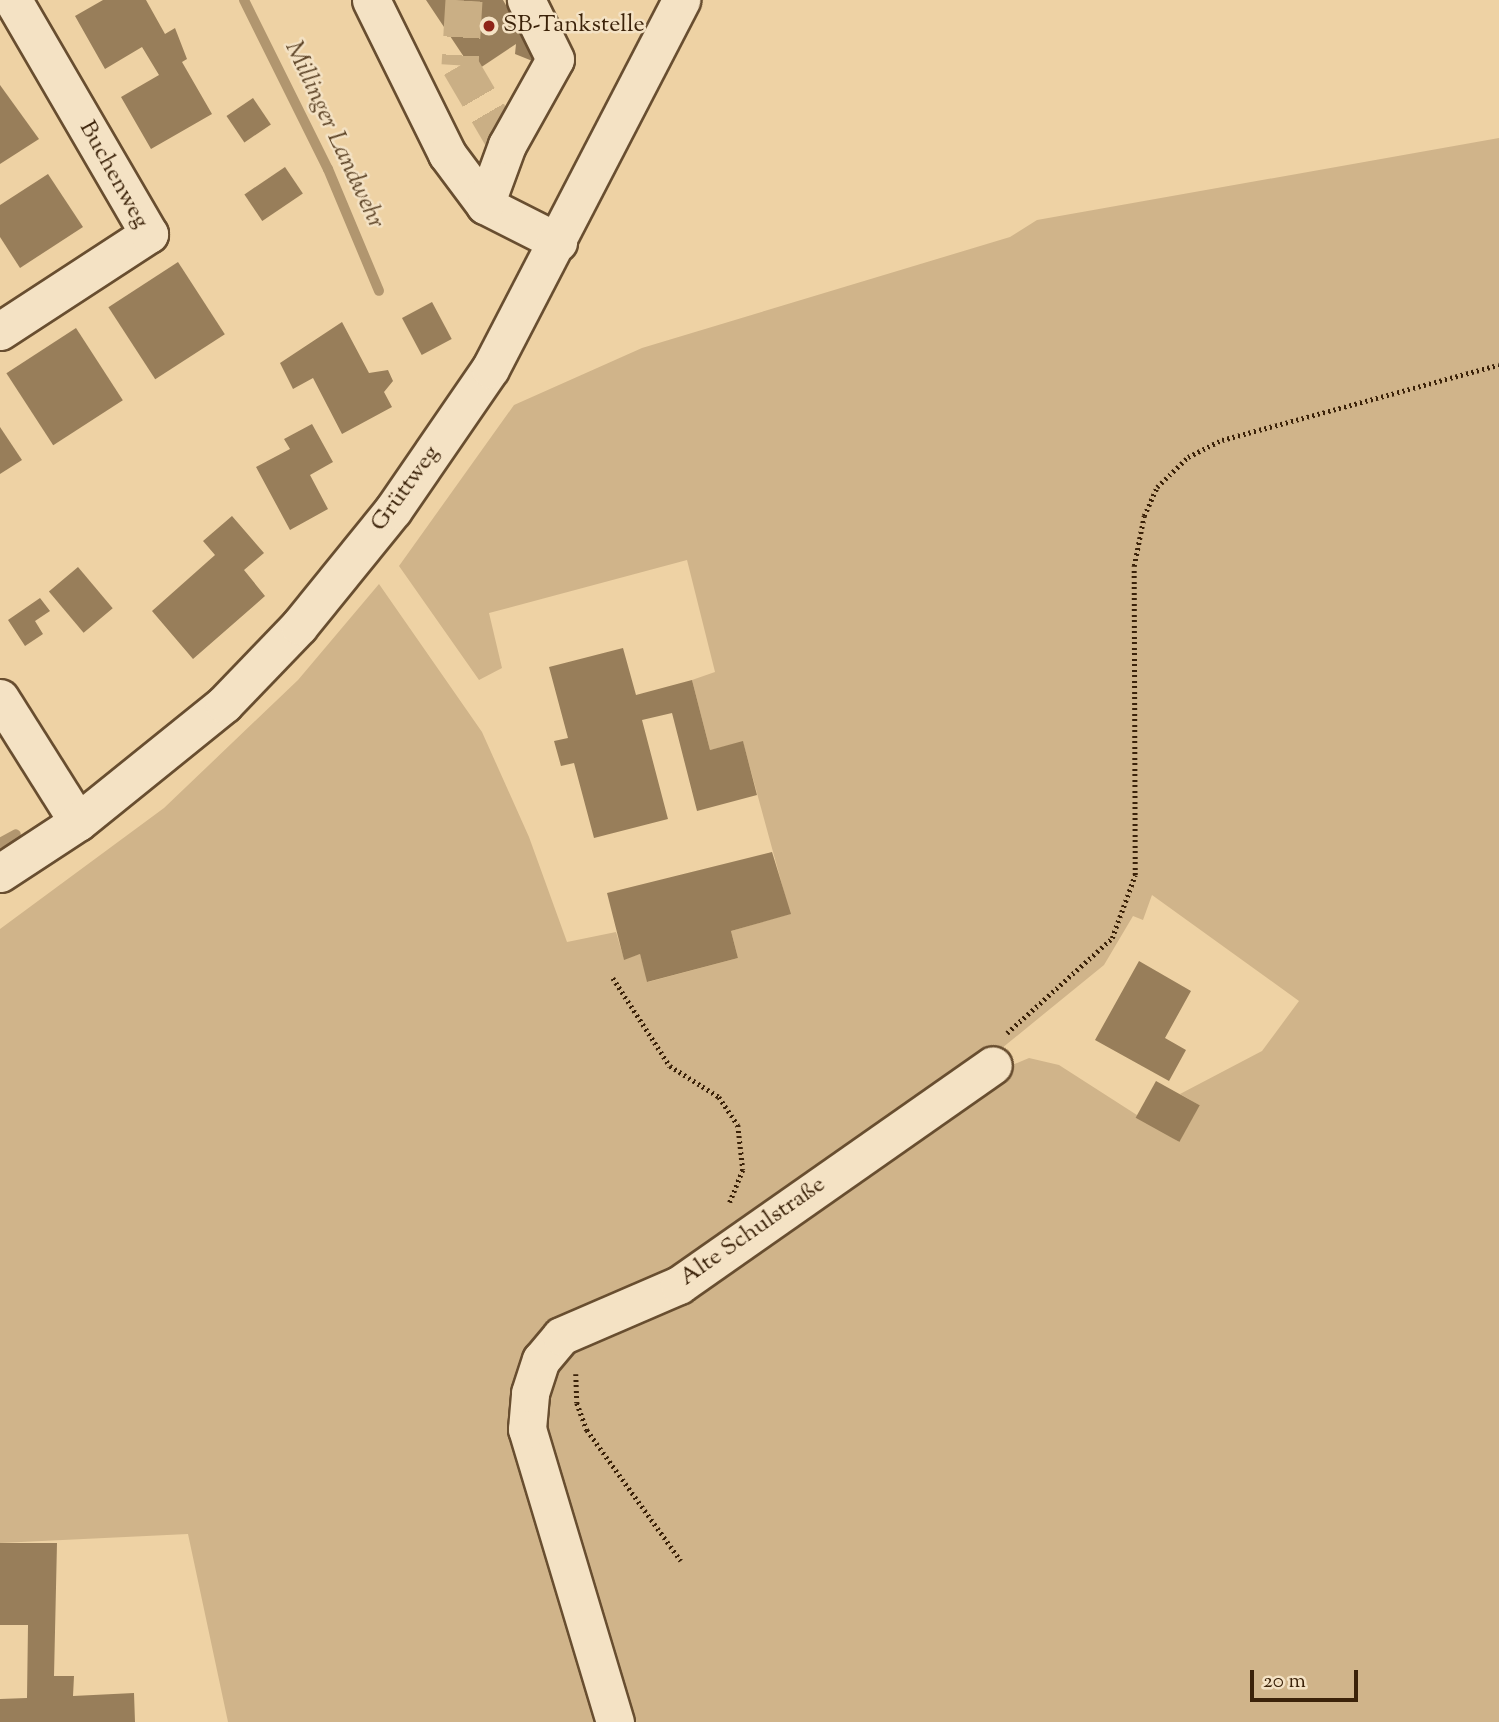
<!DOCTYPE html>
<html>
<head>
<meta charset="utf-8">
<style>
	body { margin:0 }
	#map { position:relative; width:1499px; height:1722px; overflow:hidden; background:#eed2a4; font-family:"Sorts Mill Goudy",serif }
	div>[style] { position:absolute }
	.green>* { inset:0; background:#d0b48a }
	.stream>* { height:10px; margin:-5px; padding:0 5px; transform-origin:5px; border-radius:5px; background:#b1966f }
	.building>* { inset:0; background:#987e5a; transform-origin:0 0 }
	.minor-tunnel>* { height:37px; margin-top:-18.5px; transform-origin:0; background:repeating-linear-gradient(90deg,#caaf85 0 37px,transparent 0 55px) }
	.path>* { height:4.5px; margin-top:-2.25px; transform-origin:0; background:repeating-linear-gradient(90deg,#3b2209 0 2px,transparent 0 5.5px) }
	.roads { filter:drop-shadow(2px 0 #684e30) drop-shadow(-2px 0 #684e30) drop-shadow(0 2px #684e30) drop-shadow(0 -2px #684e30) }
	.minor>* { height:37px; margin:-18.5px; padding:0 18.5px; transform-origin:18.5px; border-radius:18.5px; background:#f4e2c4 }
	.dots>* { width:19px; height:19px; translate:-50% -50%; box-sizing:border-box; border:4px solid #f4e2c4; border-radius:50% }
	span { translate:-50% -50%; white-space:nowrap; text-align:center; line-height:1.15; -webkit-text-stroke:5px #f4e2c4; paint-order:stroke }
	.poi-label { font-size:24px; color:#3b2209 }
	.left { translate:0 -50%; text-align:left }
	.street-label { font-size:24px; color:#3b2209 }
	.water-label { font-size:26px; color:#5e4528; font-style:italic }
	.scale { position:absolute; left:1250px; top:1670px; width:108px; height:32px; box-sizing:border-box; border:4px solid #3b2209; border-top:0; padding-left:9px; font-size:21px; line-height:24px; white-space:nowrap; color:#3b2209; -webkit-text-stroke:5px #f4e2c4; paint-order:stroke }
</style>
</head>
<body>
<div id="map">
	<div class="green">
		<div style="clip-path:polygon(1499px 138px,1499px 1722px,624px 1722px,536px 1422px,539px 1386px,553px 1357px,575px 1340px,678px 1296px,1000px 1070px,1029px 1058px,1059px 1065px,1179px 1142px,1199px 1105px,1180px 1094px,1262px 1051px,1299px 1001px,1152px 895px,1143px 920px,1133px 916px,1104px 965px,991px 1057px,671px 1280px,561px 1325px,528px 1361px,519px 1380px,520px 1427px,607px 1722px,228px 1722px,188px 1534px,0 1543px,0 929px,164px 808px,298px 680px,379px 584px,482px 732px,529px 837px,567px 942px,616px 932px,624px 959px,640px 954px,648px 982px,738px 958px,731px 931px,790px 914px,743px 742px,710px 750px,692px 680px,715px 672px,687px 560px,489px 613px,502px 668px,479px 680px,399px 566px,514px 405px,642px 348px,1010px 237px,1037px 220px)"></div>
	</div>
	<div class="stream">
		<div style="left:244px;top:0;width:189px;rotate:63.6deg"></div>
		<div style="left:328px;top:169px;width:132px;rotate:67.3deg"></div>
		<div style="left:0;top:843px;width:18px;rotate:-29deg"></div>
	</div>
	<div class="building">
		<div style="clip-path:polygon(103px 0,146px 0,165px 34px,175px 28px,187px 59px,182px 62px,212px 114px,151px 149px,121px 97px,159px 75px,142px 47px,105px 69px,75px 16px)"></div>
		<div style="clip-path:polygon(426px 0,503px 0,540px 64px,515px 54px,516px 44px,474px 72px)"></div>
		<div style="clip-path:polygon(0 85px,39px 139px,0 164px)"></div>
		<div style="left:253px;top:98px;width:32px;height:32px;rotate:56deg"></div>
		<div style="left:285px;top:167px;width:32px;height:49px;rotate:56deg"></div>
		<div style="clip-path:polygon(48px 174px,83px 227px,20px 268px,0 237px,0 205px)"></div>
		<div style="left:178px;top:262px;width:86px;height:83px;rotate:57deg"></div>
		<div style="left:432px;top:302px;width:42px;height:34px;rotate:62deg"></div>
		<div style="clip-path:polygon(342px 322px,369px 373px,388px 370px,393px 381px,384px 392px,392px 407px,342px 434px,313px 378px,293px 389px,280px 363px)"></div>
		<div style="left:76px;top:328px;width:86px;height:83px;rotate:57deg"></div>
		<div style="clip-path:polygon(312px 424px,333px 462px,310px 475px,328px 509px,290px 530px,256px 467px,290px 449px,284px 439px)"></div>
		<div style="clip-path:polygon(0 427px,22px 460px,0 474px)"></div>
		<div style="clip-path:polygon(232px 516px,264px 553px,244px 570px,265px 596px,193px 659px,152px 611px,215px 555px,203px 541px)"></div>
		<div style="left:78px;top:567px;width:54px;height:38px;rotate:50deg"></div>
		<div style="clip-path:polygon(40px 598px,50px 611px,35px 621px,43px 634px,25px 646px,8px 620px)"></div>
		<div style="clip-path:polygon(623px 648px,636px 695px,692px 680px,710px 750px,743px 741px,757px 795px,697px 811px,672px 713px,642px 720px,668px 819px,594px 838px,574px 763px,561px 766px,554px 741px,568px 738px,549px 667px)"></div>
		<div style="clip-path:polygon(772px 852px,791px 914px,731px 931px,738px 958px,647px 982px,640px 954px,624px 960px,607px 893px)"></div>
		<div style="clip-path:polygon(1139px 961px,1191px 991px,1165px 1038px,1186px 1050px,1169px 1081px,1095px 1040px)"></div>
		<div style="left:1156px;top:1081px;width:50px;height:42px;rotate:29deg"></div>
		<div style="clip-path:polygon(0 1543px,57px 1543px,54px 1676px,74px 1676px,73px 1696px,134px 1693px,135px 1722px,0 1722px,0 1699px,27px 1698px,28px 1625px,0 1625px)"></div>
	</div>
	<div class="minor-tunnel">
		<div style="left:464px;top:0;width:65px;rotate:93.5deg"></div>
		<div style="left:460px;top:65px;width:93px;rotate:59.6deg"></div>
	</div>
	<div class="path">
		<div style="left:613px;top:978px;width:105px;rotate:57.1deg"></div>
		<div style="left:670px;top:1066px;width:58px;rotate:32.3deg"></div>
		<div style="left:719px;top:1097px;width:34px;rotate:56deg"></div>
		<div style="left:738px;top:1125px;width:45px;rotate:83.7deg"></div>
		<div style="left:743px;top:1170px;width:35px;rotate:112deg"></div>
		<div style="left:1007px;top:1033px;width:142px;rotate:-42.1deg"></div>
		<div style="left:1112px;top:938px;width:67px;rotate:-69.9deg"></div>
		<div style="left:1135px;top:875px;width:309px;rotate:-90.2deg"></div>
		<div style="left:1134px;top:566px;width:51px;rotate:-78.7deg"></div>
		<div style="left:1144px;top:516px;width:32px;rotate:-66deg"></div>
		<div style="left:1157px;top:487px;width:43px;rotate:-44.1deg"></div>
		<div style="left:1188px;top:457px;width:38px;rotate:-27deg"></div>
		<div style="left:1222px;top:440px;width:287px;rotate:-15.2deg"></div>
		<div style="left:576px;top:1374px;width:29px;rotate:88deg"></div>
		<div style="left:577px;top:1403px;width:29px;rotate:70deg"></div>
		<div style="left:587px;top:1430px;width:161px;rotate:54.3deg"></div>
	</div>
	<div class="roads">
		<div class="minor">
			<div style="left:371px;top:0;width:172px;rotate:63.7deg"></div>
			<div style="left:447px;top:154px;width:64px;rotate:53.3deg"></div>
			<div style="left:485px;top:205px;width:82px;rotate:26.9deg"></div>
			<div style="left:485px;top:205px;width:64px;rotate:-69.9deg"></div>
			<div style="left:507px;top:145px;width:98px;rotate:-60.8deg"></div>
			<div style="left:555px;top:59px;width:66px;rotate:-116.2deg"></div>
			<div style="left:0;top:331px;width:178px;rotate:-33.1deg"></div>
			<div style="left:149px;top:234px;width:271px;rotate:-120.2deg"></div>
			<div style="left:0;top:698px;width:146px;rotate:57.8deg"></div>
			<div style="left:0;top:873px;width:93px;rotate:-33.2deg"></div>
			<div style="left:78px;top:822px;width:188px;rotate:-38.9deg"></div>
			<div style="left:224px;top:704px;width:108px;rotate:-46.1deg"></div>
			<div style="left:299px;top:626px;width:149px;rotate:-51deg"></div>
			<div style="left:393px;top:510px;width:171px;rotate:-55.5deg"></div>
			<div style="left:490px;top:369px;width:416px;rotate:-62.6deg"></div>
			<div style="left:615px;top:1722px;width:306px;rotate:-106.7deg"></div>
			<div style="left:527px;top:1429px;width:36px;rotate:-85deg"></div>
			<div style="left:530px;top:1393px;width:35px;rotate:-72deg"></div>
			<div style="left:541px;top:1360px;width:31px;rotate:-50deg"></div>
			<div style="left:561px;top:1336px;width:129px;rotate:-23.4deg"></div>
			<div style="left:679px;top:1285px;width:383px;rotate:-35deg"></div>
		</div>
	</div>
	<div class="dots">
		<div style="left:489px;top:26px;background:#8f2418"></div>
	</div>
	<div class="poi-label">
		<span class="left" style="left:503px;top:26px">SB-Tankstelle</span>
	</div>
	<div class="street-label">
		<span style="left:113px;top:175px;rotate:61deg">Buchenweg</span>
		<span style="left:406px;top:489px;rotate:-54deg">Grüttweg</span>
		<span style="left:753px;top:1232px;rotate:-35deg">Alte Schulstraße</span>
	</div>
	<div class="water-label">
		<span style="left:334px;top:135px;rotate:65deg">Millinger Landwehr</span>
	</div>
	<div class="scale">20 m</div>
</div>
</body>
</html>
